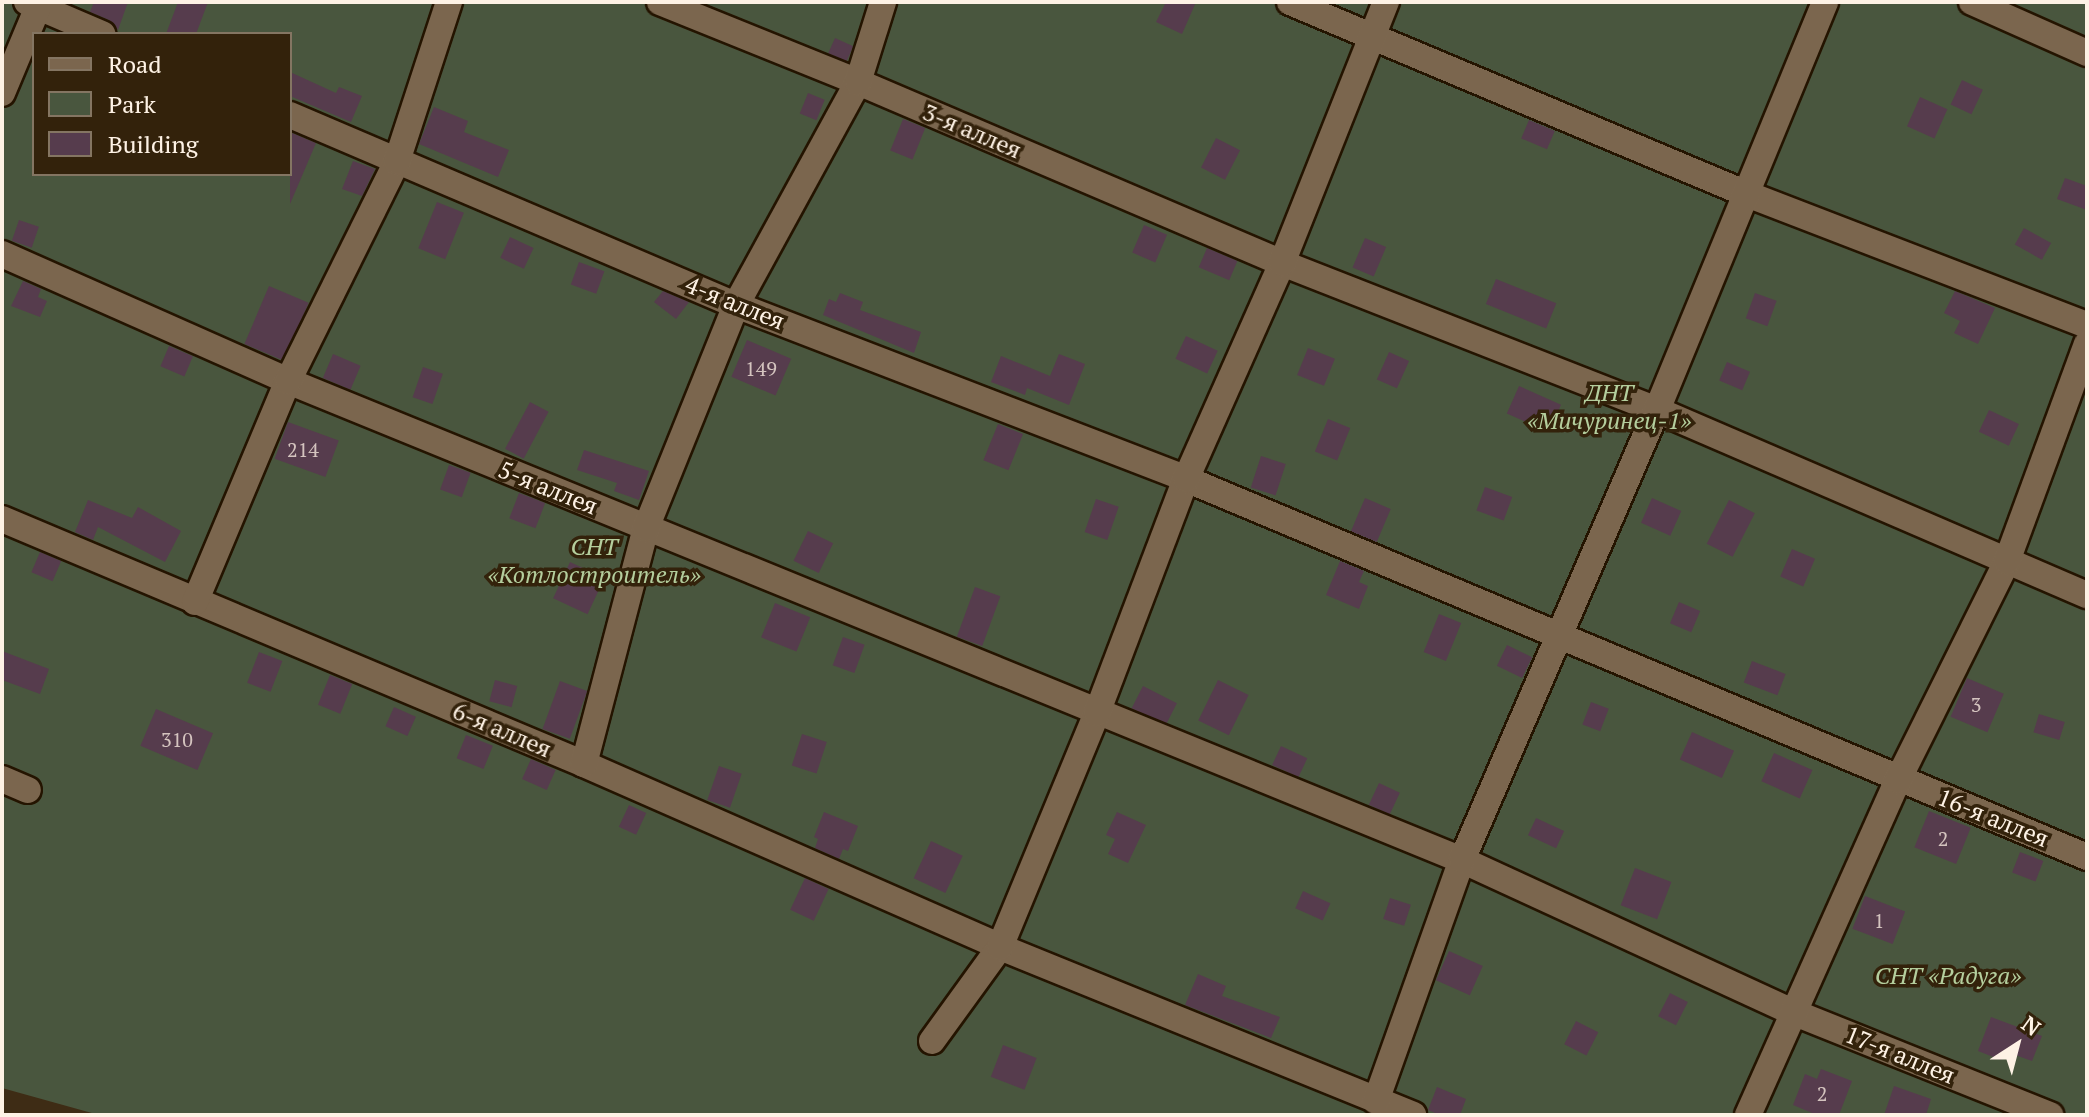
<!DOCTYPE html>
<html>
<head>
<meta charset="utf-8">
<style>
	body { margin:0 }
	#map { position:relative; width:2089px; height:1117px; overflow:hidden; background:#3e2c15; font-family:"PT Serif",serif }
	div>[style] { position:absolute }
	.green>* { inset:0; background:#49563e }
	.building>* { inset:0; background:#563c4d; transform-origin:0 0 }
	.roads { filter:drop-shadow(2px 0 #241400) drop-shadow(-2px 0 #241400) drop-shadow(0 2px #241400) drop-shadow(0 -2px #241400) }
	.minor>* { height:26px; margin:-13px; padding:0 13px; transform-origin:13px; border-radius:13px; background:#7b664e }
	span { translate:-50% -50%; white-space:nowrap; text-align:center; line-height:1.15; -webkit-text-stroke:7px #33220b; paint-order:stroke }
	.number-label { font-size:20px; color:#d4c4bf }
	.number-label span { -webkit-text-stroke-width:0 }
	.street-label { font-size:24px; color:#fef2e5 }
	.park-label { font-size:24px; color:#b4ce9d; font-style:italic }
	.frame { position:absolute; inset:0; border:4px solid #fef2e5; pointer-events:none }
	.legend { position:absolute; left:32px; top:32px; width:260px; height:144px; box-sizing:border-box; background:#33220b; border:2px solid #847562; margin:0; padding:10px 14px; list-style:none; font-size:24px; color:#fef2e5 }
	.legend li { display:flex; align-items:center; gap:16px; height:40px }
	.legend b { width:40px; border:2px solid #847562 }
	.north { position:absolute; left:1977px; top:1005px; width:80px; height:80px; -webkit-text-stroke:6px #33220b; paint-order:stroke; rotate:36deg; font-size:22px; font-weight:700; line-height:32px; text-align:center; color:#fef2e5 }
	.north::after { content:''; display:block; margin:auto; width:28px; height:36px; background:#fef2e5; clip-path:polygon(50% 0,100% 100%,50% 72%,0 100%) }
</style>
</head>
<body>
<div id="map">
	<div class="green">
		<div style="clip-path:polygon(evenodd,2px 2px,2087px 2px,2087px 1115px,99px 1115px,2px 1088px,2px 2px,34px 34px,290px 34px,290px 174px,34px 174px,34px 34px)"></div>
	</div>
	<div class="building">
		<div style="clip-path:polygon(94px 2px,128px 2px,118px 30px,109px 20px,90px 12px)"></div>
		<div style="clip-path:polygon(178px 2px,208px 2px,196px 34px,166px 34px)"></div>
		<div style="clip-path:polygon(1166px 2px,1196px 2px,1182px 34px,1156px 22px)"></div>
		<div style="left:835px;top:38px;width:20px;height:17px;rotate:24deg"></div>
		<div style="clip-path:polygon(290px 72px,336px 93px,339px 87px,362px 96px,351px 122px,290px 96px)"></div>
		<div style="left:1962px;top:80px;width:23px;height:27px;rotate:25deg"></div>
		<div style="left:808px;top:93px;width:18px;height:22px;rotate:22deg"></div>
		<div style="left:1920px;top:97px;width:30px;height:32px;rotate:24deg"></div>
		<div style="clip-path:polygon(434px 107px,468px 121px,464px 132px,509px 150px,498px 177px,419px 144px)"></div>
		<div style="left:903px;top:119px;width:24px;height:34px;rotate:22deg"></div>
		<div style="left:1529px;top:120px;width:28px;height:20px;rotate:23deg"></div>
		<div style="clip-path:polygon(292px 133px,316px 143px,290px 204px,290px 137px)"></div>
		<div style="left:1216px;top:138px;width:27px;height:33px;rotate:27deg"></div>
		<div style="clip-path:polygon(353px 161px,375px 169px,362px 196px,342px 189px)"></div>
		<div style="clip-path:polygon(2065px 178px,2087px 186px,2087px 210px,2057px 199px)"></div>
		<div style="left:437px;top:202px;width:29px;height:50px;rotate:22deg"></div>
		<div style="left:19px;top:220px;width:21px;height:22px;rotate:19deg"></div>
		<div style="left:1144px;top:225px;width:25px;height:30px;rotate:23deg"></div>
		<div style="left:2024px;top:228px;width:31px;height:19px;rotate:29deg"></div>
		<div style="left:510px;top:237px;width:26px;height:23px;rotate:25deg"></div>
		<div style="left:1365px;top:238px;width:23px;height:32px;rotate:23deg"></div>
		<div style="left:1207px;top:248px;width:33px;height:21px;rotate:23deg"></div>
		<div style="left:579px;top:262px;width:27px;height:24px;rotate:20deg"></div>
		<div style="left:1496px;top:279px;width:65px;height:27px;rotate:22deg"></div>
		<div style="clip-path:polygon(23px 281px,41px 289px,38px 297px,47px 301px,40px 317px,11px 306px)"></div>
		<div style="left:269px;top:286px;width:43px;height:63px;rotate:23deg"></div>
		<div style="clip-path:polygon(663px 291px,689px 302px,676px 319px,654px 302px)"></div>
		<div style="clip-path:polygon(1955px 291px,1995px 308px,1978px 344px,1954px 333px,1960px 321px,1944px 313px)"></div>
		<div style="clip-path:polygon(840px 293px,863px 302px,860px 310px,921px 332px,914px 353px,823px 315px,829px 299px,836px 302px)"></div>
		<div style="left:1755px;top:293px;width:23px;height:27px;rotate:20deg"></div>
		<div style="left:1186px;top:336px;width:35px;height:25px;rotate:25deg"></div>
		<div style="left:747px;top:340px;width:48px;height:40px;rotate:23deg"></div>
		<div style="left:169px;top:346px;width:26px;height:22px;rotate:23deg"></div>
		<div style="left:1308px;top:348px;width:29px;height:29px;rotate:22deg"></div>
		<div style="left:1389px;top:352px;width:22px;height:30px;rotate:24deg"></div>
		<div style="left:333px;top:354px;width:30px;height:26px;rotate:23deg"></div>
		<div style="clip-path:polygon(1059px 354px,1085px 364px,1069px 405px,1027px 388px,1025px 395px,991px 382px,1001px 356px,1050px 376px)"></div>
		<div style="left:1727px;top:362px;width:25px;height:20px;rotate:23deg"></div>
		<div style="left:423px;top:367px;width:21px;height:32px;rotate:19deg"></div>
		<div style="left:1519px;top:386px;width:46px;height:30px;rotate:24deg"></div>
		<div style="left:530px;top:402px;width:21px;height:53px;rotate:28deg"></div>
		<div style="left:1989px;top:410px;width:33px;height:24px;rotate:25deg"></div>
		<div style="left:1328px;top:419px;width:24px;height:35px;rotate:22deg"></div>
		<div style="left:288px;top:422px;width:54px;height:39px;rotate:20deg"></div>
		<div style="left:998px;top:424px;width:27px;height:39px;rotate:22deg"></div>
		<div style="clip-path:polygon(584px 450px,649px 471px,639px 500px,614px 491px,617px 483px,577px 470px)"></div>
		<div style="left:1261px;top:456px;width:26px;height:33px;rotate:18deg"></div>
		<div style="left:449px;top:465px;width:23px;height:26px;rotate:20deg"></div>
		<div style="left:1485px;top:487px;width:29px;height:25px;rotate:20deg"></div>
		<div style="left:519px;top:493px;width:28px;height:27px;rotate:21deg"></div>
		<div style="left:1365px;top:498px;width:28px;height:36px;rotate:23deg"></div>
		<div style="left:1652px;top:498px;width:32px;height:27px;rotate:24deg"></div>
		<div style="left:1096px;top:499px;width:24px;height:35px;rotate:19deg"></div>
		<div style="clip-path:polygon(88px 500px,132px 518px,138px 507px,181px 531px,165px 562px,98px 527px,93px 540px,75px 532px)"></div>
		<div style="left:1729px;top:500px;width:29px;height:49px;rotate:27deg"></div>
		<div style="left:808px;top:531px;width:28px;height:33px;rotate:26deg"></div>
		<div style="left:1792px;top:549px;width:25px;height:30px;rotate:23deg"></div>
		<div style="left:40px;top:552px;width:23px;height:22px;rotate:23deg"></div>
		<div style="clip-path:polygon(1340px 561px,1364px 571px,1359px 582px,1368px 586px,1359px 609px,1326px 595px)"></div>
		<div style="left:570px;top:562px;width:38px;height:40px;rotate:25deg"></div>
		<div style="left:975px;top:587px;width:27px;height:53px;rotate:20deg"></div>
		<div style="left:1679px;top:602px;width:23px;height:23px;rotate:23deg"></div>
		<div style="left:775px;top:603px;width:38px;height:37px;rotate:22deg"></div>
		<div style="left:1439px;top:614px;width:24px;height:41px;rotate:22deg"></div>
		<div style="left:843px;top:637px;width:23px;height:30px;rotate:20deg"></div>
		<div style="left:1507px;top:645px;width:28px;height:23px;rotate:26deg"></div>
		<div style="clip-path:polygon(2px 651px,49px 669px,40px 694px,2px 680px)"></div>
		<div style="left:259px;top:652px;width:25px;height:33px;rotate:21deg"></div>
		<div style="left:1752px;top:661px;width:36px;height:23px;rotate:21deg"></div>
		<div style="left:330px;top:675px;width:24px;height:32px;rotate:22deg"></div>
		<div style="left:1967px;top:678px;width:40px;height:42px;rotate:23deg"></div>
		<div style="left:495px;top:680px;width:23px;height:22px;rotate:15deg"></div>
		<div style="left:1218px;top:680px;width:34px;height:45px;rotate:26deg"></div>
		<div style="left:560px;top:681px;width:29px;height:51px;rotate:20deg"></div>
		<div style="left:1143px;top:686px;width:38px;height:25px;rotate:27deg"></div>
		<div style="left:1591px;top:702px;width:19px;height:24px;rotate:21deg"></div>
		<div style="left:394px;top:707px;width:24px;height:21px;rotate:24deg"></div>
		<div style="left:156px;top:709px;width:62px;height:40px;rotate:23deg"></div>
		<div style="left:2039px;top:714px;width:27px;height:19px;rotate:17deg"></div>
		<div style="left:1692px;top:732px;width:46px;height:30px;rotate:24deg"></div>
		<div style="left:802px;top:734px;width:26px;height:33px;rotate:18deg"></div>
		<div style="left:466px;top:735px;width:29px;height:25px;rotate:22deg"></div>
		<div style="left:1281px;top:746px;width:29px;height:21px;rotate:25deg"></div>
		<div style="left:1774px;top:753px;width:42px;height:31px;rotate:24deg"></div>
		<div style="left:531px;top:759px;width:27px;height:22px;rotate:24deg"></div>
		<div style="left:719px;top:766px;width:24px;height:36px;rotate:19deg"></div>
		<div style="left:1379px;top:783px;width:23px;height:24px;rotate:25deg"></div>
		<div style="left:629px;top:805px;width:19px;height:24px;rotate:25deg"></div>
		<div style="left:1929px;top:811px;width:45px;height:39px;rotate:22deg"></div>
		<div style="clip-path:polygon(824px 812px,858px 826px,848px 851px,843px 849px,839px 859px,815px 848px,818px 839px,814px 837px)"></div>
		<div style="clip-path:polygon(1117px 812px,1146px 825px,1128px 863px,1108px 854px,1115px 839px,1106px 835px)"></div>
		<div style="left:1536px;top:818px;width:31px;height:19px;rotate:25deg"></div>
		<div style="left:931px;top:841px;width:35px;height:41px;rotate:25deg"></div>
		<div style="left:2020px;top:852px;width:25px;height:22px;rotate:21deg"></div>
		<div style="left:1635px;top:868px;width:39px;height:40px;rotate:21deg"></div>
		<div style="left:805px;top:878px;width:26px;height:35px;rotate:25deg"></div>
		<div style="left:1303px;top:891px;width:30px;height:19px;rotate:24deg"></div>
		<div style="left:1865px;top:896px;width:43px;height:35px;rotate:21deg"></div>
		<div style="left:1390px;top:898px;width:22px;height:22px;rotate:18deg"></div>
		<div style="left:1449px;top:951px;width:37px;height:32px;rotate:24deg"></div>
		<div style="clip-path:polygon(1198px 974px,1226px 986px,1222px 996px,1280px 1017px,1271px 1038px,1185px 1005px)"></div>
		<div style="left:1670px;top:993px;width:20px;height:26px;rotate:27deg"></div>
		<div style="clip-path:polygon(1991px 1017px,2042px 1036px,2032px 1061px,2004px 1051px,2001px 1060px,1978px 1051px)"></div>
		<div style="left:1576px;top:1021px;width:25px;height:26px;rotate:27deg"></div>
		<div style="left:1003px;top:1045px;width:36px;height:34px;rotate:21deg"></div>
		<div style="clip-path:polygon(1821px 1069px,1852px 1081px,1839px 1115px,1817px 1115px,1793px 1105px,1805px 1074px,1817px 1079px)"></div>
		<div style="clip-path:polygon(1894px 1086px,1931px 1099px,1926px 1115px,1884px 1115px)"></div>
		<div style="clip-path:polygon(1437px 1087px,1466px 1099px,1460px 1115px,1440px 1115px,1428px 1110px)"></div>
	</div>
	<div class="roads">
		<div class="minor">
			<div style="left:27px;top:2px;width:82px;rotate:23.1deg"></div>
			<div style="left:660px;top:2px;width:214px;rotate:22deg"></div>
			<div style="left:858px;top:82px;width:461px;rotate:23.1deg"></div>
			<div style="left:1282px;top:263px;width:403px;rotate:21.4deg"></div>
			<div style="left:1657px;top:410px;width:468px;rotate:23.3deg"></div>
			<div style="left:1290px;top:2px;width:496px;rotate:22.8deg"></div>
			<div style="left:1747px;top:194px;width:364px;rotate:21.1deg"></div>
			<div style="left:1972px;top:2px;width:126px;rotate:23.9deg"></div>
			<div style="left:2px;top:93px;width:99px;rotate:-67.3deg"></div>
			<div style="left:290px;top:115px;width:485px;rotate:23.1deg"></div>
			<div style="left:736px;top:305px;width:482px;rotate:21.1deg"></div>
			<div style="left:1186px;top:479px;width:977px;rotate:22.76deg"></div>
			<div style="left:2px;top:254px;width:313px;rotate:23.9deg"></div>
			<div style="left:288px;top:381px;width:1268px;rotate:22.2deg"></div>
			<div style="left:1462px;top:860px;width:366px;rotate:24.7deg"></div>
			<div style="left:1795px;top:1013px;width:275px;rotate:21.8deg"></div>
			<div style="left:2px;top:519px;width:631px;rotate:22.83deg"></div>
			<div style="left:584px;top:764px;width:454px;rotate:23.7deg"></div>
			<div style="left:1000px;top:947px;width:446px;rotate:22.1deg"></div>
			<div style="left:195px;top:602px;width:240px;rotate:-67.2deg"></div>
			<div style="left:288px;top:381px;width:246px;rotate:-63.6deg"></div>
			<div style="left:397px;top:161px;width:167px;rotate:-71.9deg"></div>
			<div style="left:584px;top:764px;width:244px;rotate:-75.3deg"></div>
			<div style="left:646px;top:528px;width:240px;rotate:-68deg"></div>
			<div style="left:736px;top:305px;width:254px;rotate:-61.3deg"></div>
			<div style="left:858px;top:82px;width:84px;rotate:-72.6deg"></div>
			<div style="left:2px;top:779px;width:28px;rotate:23deg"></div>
			<div style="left:932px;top:1041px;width:116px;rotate:-54.1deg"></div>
			<div style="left:1000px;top:947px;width:253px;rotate:-67.5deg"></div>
			<div style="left:1097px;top:713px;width:250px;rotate:-69.2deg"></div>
			<div style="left:1186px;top:479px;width:236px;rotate:-66deg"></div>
			<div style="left:1282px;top:263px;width:281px;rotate:-68.3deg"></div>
			<div style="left:1376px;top:1101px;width:256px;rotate:-70.4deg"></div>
			<div style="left:1462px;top:860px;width:490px;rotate:-66.6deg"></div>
			<div style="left:1657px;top:410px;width:441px;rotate:-67.6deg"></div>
			<div style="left:1748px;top:1115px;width:367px;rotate:-65.9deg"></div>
			<div style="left:1898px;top:780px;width:245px;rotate:-63.5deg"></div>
			<div style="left:2007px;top:561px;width:231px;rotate:-69.8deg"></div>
		</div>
	</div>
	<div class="number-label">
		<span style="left:761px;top:368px">149</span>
		<span style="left:303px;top:449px">214</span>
		<span style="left:1976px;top:704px">3</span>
		<span style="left:177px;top:739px">310</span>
		<span style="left:1943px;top:838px">2</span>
		<span style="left:1879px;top:920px">1</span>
		<span style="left:1822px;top:1093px">2</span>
	</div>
	<div class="street-label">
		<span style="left:972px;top:131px;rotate:23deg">3-я аллея</span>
		<span style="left:735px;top:303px;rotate:22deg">4-я аллея</span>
		<span style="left:548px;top:488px;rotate:22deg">5-я аллея</span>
		<span style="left:502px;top:730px;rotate:23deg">6-я аллея</span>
		<span style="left:1993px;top:818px;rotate:22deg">16-я аллея</span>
		<span style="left:1900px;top:1055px;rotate:22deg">17-я аллея</span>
	</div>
	<div class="park-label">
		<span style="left:1609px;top:407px">ДНТ<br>«Мичуринец-1»</span>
		<span style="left:594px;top:561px">СНТ<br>«Котлостроитель»</span>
		<span style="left:1948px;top:976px">СНТ «Радуга»</span>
	</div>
	<div class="frame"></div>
	<ul class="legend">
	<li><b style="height:10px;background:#7b664e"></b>Road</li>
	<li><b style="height:22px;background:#49563e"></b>Park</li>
	<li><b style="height:22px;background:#563c4d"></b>Building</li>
	</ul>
	<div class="north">N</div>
</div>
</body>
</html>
